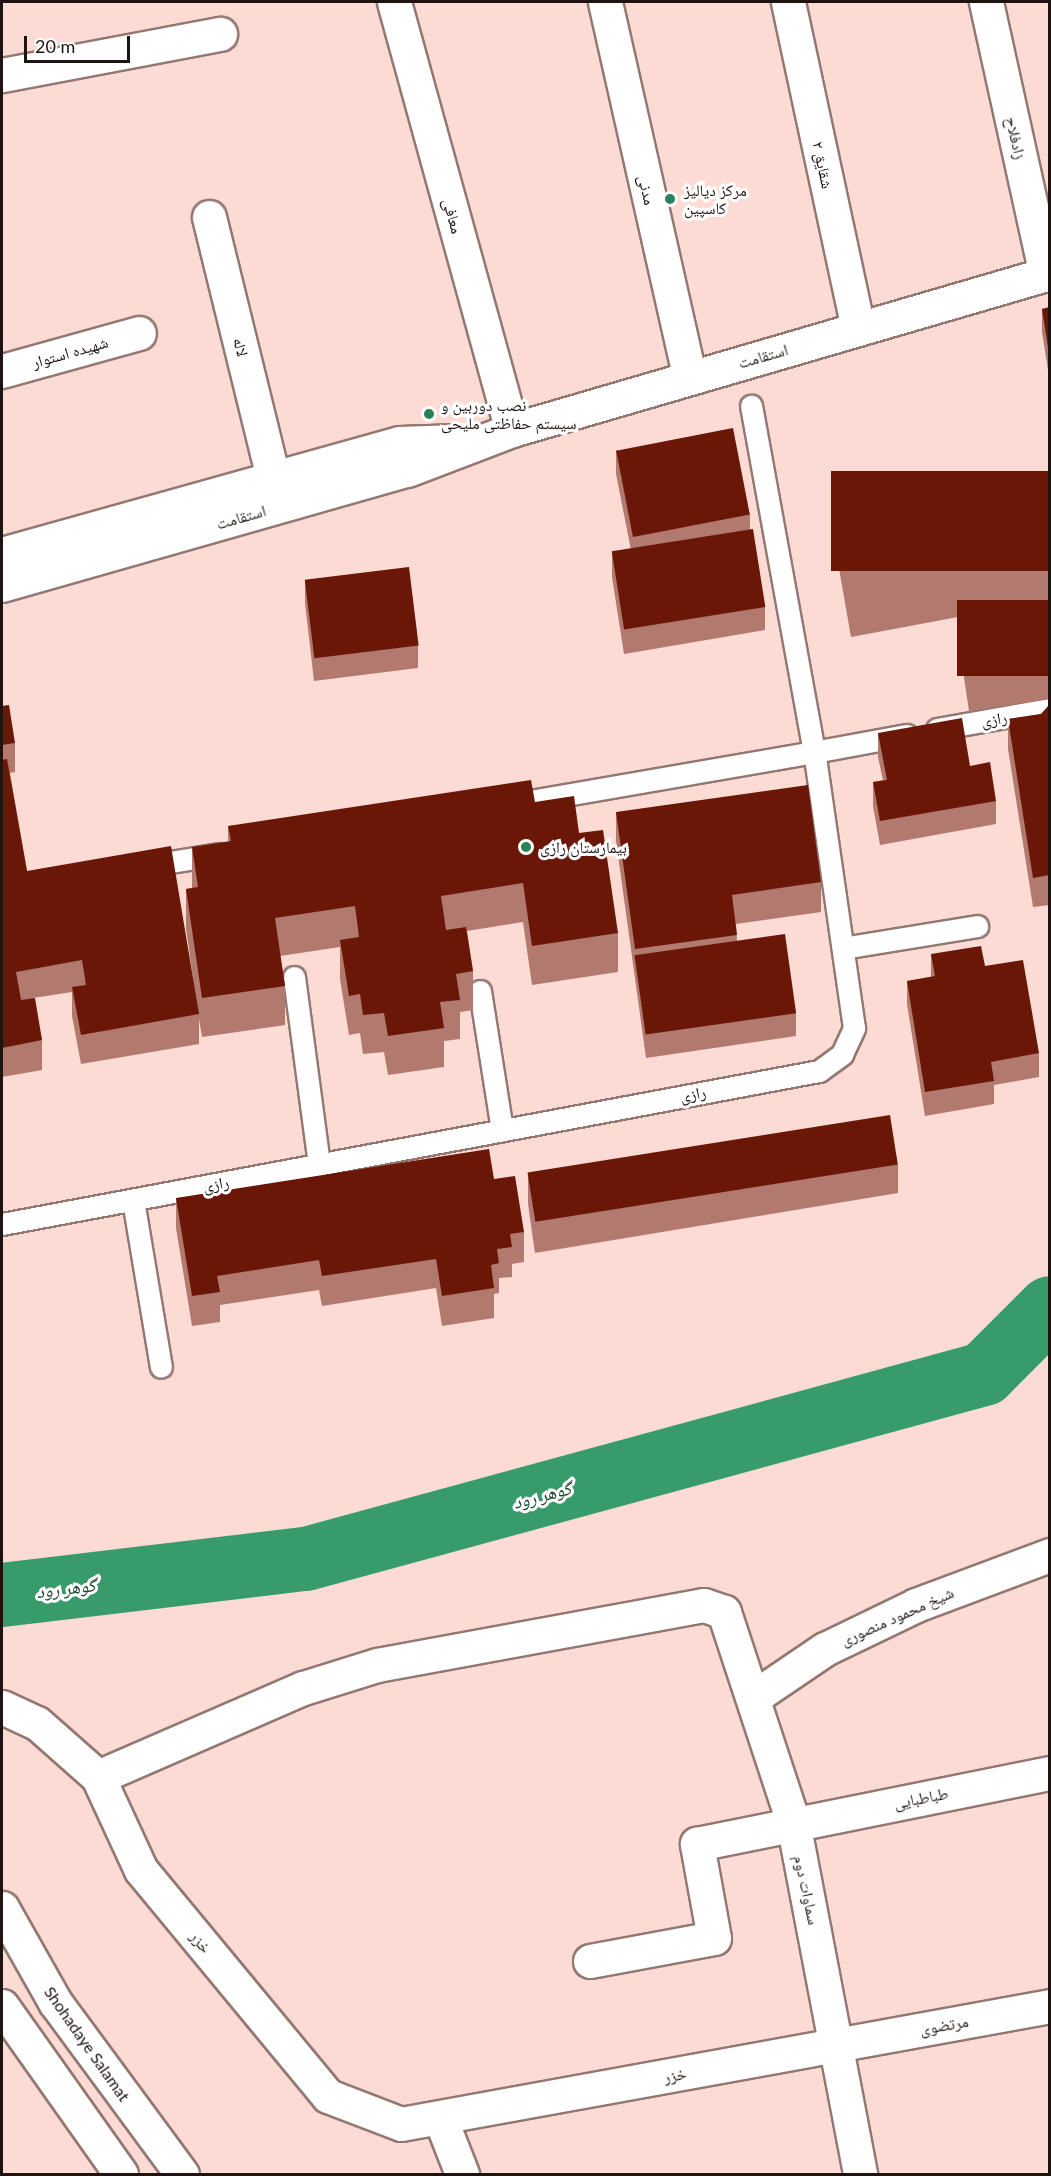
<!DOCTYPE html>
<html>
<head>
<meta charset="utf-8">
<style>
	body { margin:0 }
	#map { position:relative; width:1051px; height:2176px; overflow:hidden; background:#fbdbd4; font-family:Lato,"Noto Naskh Arabic",sans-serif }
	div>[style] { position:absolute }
	.river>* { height:64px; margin:-32px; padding:0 32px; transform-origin:32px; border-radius:32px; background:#389b6b }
	.roads { filter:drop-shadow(2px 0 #937771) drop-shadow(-2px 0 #937771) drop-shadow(0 2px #937771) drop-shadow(0 -2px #937771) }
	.lane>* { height:21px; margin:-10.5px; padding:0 10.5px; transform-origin:10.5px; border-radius:10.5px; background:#fff }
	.street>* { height:33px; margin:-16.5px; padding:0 16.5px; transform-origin:16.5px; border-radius:16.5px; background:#fff }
	.secondary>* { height:33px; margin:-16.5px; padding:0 16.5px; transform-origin:16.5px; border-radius:16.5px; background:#fff }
	.primary>* { height:33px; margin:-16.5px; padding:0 16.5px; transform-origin:16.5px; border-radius:16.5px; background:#fff }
	.wall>* { inset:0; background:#b2796e }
	.building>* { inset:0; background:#6a1707; transform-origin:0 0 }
	.dots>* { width:16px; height:16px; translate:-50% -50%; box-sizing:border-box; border:3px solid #fff; border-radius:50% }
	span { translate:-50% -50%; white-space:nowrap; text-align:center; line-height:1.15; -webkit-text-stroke:6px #fff; paint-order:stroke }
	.street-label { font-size:16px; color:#1e1311 }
	.poi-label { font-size:16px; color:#1e1311 }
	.left { translate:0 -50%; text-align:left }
	.water-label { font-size:18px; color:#1a432e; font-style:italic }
	.frame { position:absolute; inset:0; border:3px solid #1e1311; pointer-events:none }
	.scale { position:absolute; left:24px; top:36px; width:106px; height:27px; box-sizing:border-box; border:3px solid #1e1311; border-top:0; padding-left:8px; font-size:18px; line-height:21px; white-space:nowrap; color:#1e1311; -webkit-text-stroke:4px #fff; paint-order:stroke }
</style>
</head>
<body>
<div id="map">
	<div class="river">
		<div style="left:2px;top:1595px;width:306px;rotate:-6.8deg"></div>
		<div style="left:306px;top:1559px;width:703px;rotate:-15.26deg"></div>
		<div style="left:984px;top:1374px;width:93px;rotate:-45deg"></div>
	</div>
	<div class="roads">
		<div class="lane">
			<div style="left:937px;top:729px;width:115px;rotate:-10deg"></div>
			<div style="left:507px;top:805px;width:312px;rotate:-9.8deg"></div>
			<div style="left:814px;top:752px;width:352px;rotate:-100.3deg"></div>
			<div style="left:146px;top:866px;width:74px;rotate:-9.3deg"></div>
			<div style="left:843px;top:948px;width:136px;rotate:-9.3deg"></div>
			<div style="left:294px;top:977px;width:190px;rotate:82.4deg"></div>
			<div style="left:480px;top:991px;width:141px;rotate:81deg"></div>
			<div style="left:133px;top:1200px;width:169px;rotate:80.5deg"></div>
			<div style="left:2px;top:1224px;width:831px;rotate:-10.61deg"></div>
			<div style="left:819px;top:1071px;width:29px;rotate:-36deg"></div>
			<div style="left:842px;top:1054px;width:29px;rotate:-65deg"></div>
			<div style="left:854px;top:1028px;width:279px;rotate:-98.2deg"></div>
			<div style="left:814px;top:752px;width:94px;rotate:-10.5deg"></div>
		</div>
		<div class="street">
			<div style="left:394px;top:2px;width:444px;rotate:74.6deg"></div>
			<div style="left:605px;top:2px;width:385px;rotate:77.3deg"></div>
			<div style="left:788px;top:2px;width:333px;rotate:77.9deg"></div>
			<div style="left:986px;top:2px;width:279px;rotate:77.6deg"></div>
			<div style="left:2px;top:75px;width:222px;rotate:-10.7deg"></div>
			<div style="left:209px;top:217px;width:269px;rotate:76.2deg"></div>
			<div style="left:2px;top:371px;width:142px;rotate:-15.5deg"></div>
			<div style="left:754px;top:1697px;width:86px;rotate:-34.1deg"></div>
			<div style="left:825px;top:1649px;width:101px;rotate:-25.8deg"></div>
			<div style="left:916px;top:1605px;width:143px;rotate:-20.5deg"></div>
			<div style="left:2px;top:1707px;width:38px;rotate:25deg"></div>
			<div style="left:37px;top:1723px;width:81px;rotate:41.5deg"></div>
			<div style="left:98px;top:1777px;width:102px;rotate:65.2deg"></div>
			<div style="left:141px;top:1870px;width:293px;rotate:50.4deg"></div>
			<div style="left:328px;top:2096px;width:78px;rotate:21deg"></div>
			<div style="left:401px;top:2124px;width:660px;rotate:-10.3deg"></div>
			<div style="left:98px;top:1777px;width:223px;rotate:-23.5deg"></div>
			<div style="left:303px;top:1688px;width:77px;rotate:-17.3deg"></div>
			<div style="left:377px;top:1665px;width:332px;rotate:-10.4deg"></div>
			<div style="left:704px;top:1605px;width:21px;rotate:19deg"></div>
			<div style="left:724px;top:1612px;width:221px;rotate:71.8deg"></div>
			<div style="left:793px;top:1822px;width:358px;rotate:79.2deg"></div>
			<div style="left:590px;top:1961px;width:126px;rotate:-10.5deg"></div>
			<div style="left:714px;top:1938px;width:96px;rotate:-100.3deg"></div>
			<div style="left:697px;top:1844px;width:360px;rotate:-11.4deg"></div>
			<div style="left:441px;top:2120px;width:58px;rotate:68.7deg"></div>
		</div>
		<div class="secondary">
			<div style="left:2px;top:554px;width:412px;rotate:-15.6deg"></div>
			<div style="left:399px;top:443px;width:58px;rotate:-2deg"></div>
			<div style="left:2px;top:585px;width:421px;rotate:-15.9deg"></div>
			<div style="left:407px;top:470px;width:112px;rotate:-20.9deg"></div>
			<div style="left:512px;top:430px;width:560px;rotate:-16.27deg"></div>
		</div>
		<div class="primary">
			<div style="left:2px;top:1908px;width:108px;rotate:60.6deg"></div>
			<div style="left:55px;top:2002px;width:214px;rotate:53.6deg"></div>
			<div style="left:2px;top:2006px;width:206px;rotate:54.7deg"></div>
		</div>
	</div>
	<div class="wall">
		<div style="clip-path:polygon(1050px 307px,1050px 383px,1042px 332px,1042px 309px)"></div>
		<div style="clip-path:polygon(616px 450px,750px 514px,750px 530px,765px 607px,765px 630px,624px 654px,612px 577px,612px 553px,631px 550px,616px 474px)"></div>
		<div style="clip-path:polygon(1050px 471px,1050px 699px,969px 711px,958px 637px,958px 617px,851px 637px,834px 540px,834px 510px)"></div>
		<div style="clip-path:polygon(305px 580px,418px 645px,418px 668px,314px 681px,305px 603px)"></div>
		<div style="clip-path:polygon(1050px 704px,1050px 905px,1033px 907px,1008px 749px,1008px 719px,1041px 714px)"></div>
		<div style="clip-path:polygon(2px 706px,15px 743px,15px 772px,10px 773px,27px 871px,193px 978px,186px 928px,186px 889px,192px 888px,192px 847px,228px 842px,228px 826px,535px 802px,579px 833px,618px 933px,618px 972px,532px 985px,523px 922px,467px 931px,473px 971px,473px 1010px,460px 1012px,460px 1039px,444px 1041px,444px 1067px,388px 1075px,384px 1052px,363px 1054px,360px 1033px,349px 1035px,340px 979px,340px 947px,280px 956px,285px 986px,285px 1025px,202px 1037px,199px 1019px,199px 1044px,81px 1064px,72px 1016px,72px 992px,33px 998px,42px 1040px,42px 1070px,2px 1077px)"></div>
		<div style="clip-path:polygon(878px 733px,970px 766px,996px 801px,996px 824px,880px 845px,873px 806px,873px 782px,883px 780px,878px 757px)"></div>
		<div style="clip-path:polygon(616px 812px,821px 882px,821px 912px,736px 924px,737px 941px,796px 1013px,796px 1036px,646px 1058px,616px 841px)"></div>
		<div style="clip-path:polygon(931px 954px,985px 966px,1039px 1053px,1039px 1077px,994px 1085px,994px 1104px,925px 1116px,907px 1004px,907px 981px,931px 977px)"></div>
		<div style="clip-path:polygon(898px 1164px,898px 1193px,535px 1253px,528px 1204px,528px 1174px)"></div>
		<div style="clip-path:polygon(494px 1179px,524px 1232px,524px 1262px,512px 1264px,512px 1277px,499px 1278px,499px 1293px,494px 1294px,494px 1318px,442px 1326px,436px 1288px,322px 1306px,319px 1290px,220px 1305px,220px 1322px,192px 1326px,176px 1228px,176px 1198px)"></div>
	</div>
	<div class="building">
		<div style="clip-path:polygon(1050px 307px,1050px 360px,1042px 309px)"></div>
		<div style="left:733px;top:428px;width:88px;height:119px;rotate:79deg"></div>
		<div style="left:1050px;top:471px;width:100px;height:219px;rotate:90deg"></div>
		<div style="left:753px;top:529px;width:79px;height:143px;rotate:81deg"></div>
		<div style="left:409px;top:567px;width:79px;height:105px;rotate:83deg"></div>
		<div style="left:1050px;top:600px;width:76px;height:93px;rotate:90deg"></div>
		<div style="clip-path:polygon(1050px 704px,1050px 875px,1033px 878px,1008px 719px,1041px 714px)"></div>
		<div style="clip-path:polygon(9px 705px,15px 743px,2px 745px,2px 706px)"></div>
		<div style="clip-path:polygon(962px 718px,970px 766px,990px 762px,996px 801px,880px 821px,873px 782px,887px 780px,878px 733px)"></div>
		<div style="clip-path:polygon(7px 759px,27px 871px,171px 846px,199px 1014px,81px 1035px,72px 987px,86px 985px,82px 960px,16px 972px,21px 1000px,35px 998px,42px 1040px,2px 1048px,2px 760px)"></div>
		<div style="clip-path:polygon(531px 780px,535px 802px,574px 796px,579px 833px,603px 830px,618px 933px,532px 946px,523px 883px,441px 896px,446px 930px,466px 927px,473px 971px,456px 974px,460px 1000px,440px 1002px,444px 1028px,388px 1036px,384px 1013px,363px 1015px,360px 994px,349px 996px,340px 940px,359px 937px,355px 906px,275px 918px,285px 986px,202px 998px,186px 889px,198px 887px,192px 847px,231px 841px,228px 826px)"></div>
		<div style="clip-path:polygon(808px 785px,821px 882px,732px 895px,737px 935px,635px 949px,616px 812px)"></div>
		<div style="left:785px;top:934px;width:80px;height:152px;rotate:82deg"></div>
		<div style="clip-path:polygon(981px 946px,985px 966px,1023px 960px,1039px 1053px,991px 1062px,994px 1081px,925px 1092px,907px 981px,935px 976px,931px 954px)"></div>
		<div style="left:890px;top:1115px;width:50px;height:367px;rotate:81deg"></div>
		<div style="clip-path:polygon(489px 1149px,494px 1179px,515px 1176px,524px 1232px,510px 1234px,512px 1247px,497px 1249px,499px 1263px,491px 1265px,494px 1288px,442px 1296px,436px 1259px,322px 1276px,319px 1260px,217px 1276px,220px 1292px,192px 1296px,176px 1198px)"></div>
	</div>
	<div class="dots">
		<div style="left:670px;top:199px;background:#288257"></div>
		<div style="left:429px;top:414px;background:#288257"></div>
		<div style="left:526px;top:847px;background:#288257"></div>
	</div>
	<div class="street-label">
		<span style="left:1016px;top:138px;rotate:77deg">زادفلاح</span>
		<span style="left:823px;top:165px;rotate:78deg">شقایق ۲</span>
		<span style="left:647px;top:190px;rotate:77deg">مدنی</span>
		<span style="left:453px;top:216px;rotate:75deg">معافی</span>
		<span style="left:241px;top:347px;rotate:76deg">لاله</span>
		<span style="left:70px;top:352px;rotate:-16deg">شهیده استوار</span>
		<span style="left:763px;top:356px;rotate:-16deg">استقامت</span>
		<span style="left:241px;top:517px;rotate:-16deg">استقامت</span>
		<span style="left:994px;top:719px;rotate:-10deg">رازی</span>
		<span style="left:693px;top:1094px;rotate:-11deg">رازی</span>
		<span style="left:216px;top:1184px;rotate:-11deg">رازی</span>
		<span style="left:897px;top:1616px;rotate:-24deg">شیخ محمود منصوری</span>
		<span style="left:921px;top:1798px;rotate:-11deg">طباطبایی</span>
		<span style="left:807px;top:1890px;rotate:78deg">سماوات دوم</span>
		<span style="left:201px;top:1942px;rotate:51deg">خزر</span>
		<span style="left:944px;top:2025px;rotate:-10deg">مرتضوی</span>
		<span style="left:87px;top:2044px;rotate:55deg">Shohadaye Salamat</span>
		<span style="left:675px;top:2075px;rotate:-11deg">خزر</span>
	</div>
	<div class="poi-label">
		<span class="left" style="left:684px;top:199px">مرکز دیالیز<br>کاسپین</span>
		<span class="left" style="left:441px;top:414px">نصب دوربین و<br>سیستم حفاظتی ملیحی</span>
		<span class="left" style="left:540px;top:847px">بیمارستان رازی</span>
	</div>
	<div class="water-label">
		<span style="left:542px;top:1495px;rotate:-15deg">گوهر رود</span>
		<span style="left:66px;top:1588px;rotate:-7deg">گوهر رود</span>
	</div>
	<div class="frame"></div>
	<div class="scale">20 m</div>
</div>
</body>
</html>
